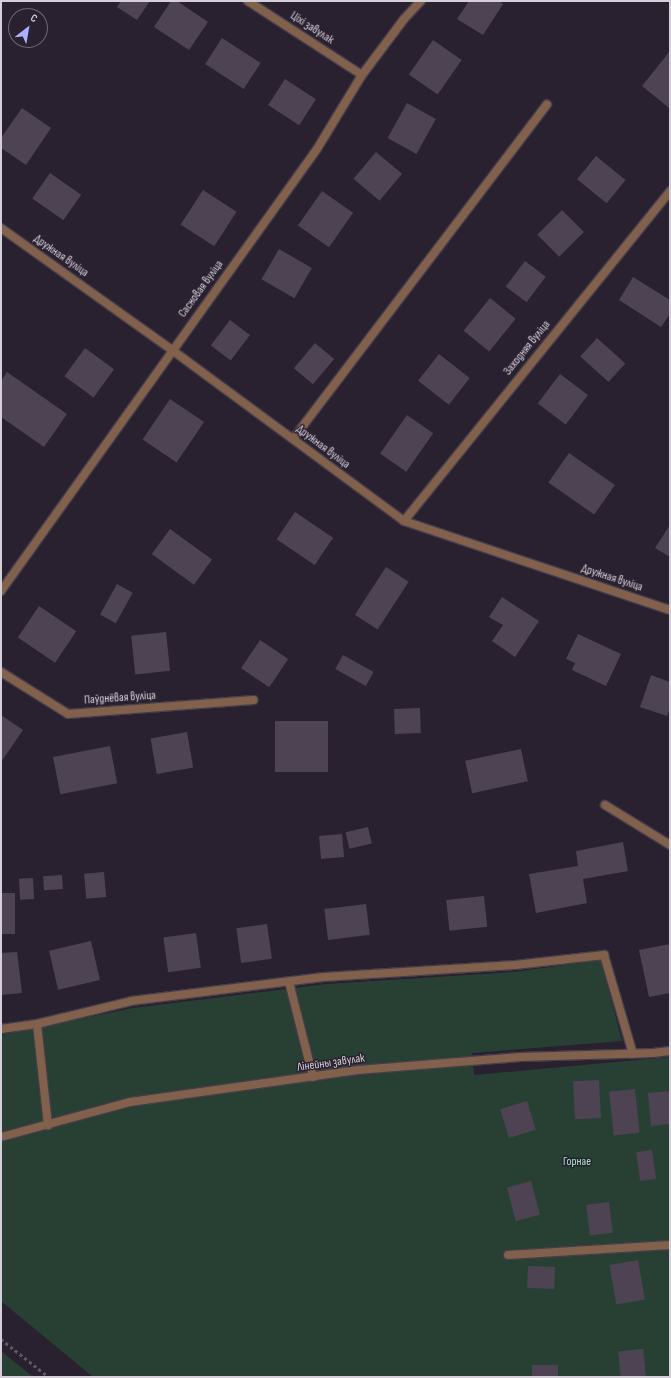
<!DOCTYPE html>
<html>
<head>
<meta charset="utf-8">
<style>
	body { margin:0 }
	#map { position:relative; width:671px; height:1378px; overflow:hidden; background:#2a2130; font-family:"Sofia Sans Condensed",sans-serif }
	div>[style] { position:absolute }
	.green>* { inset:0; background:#284034 }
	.building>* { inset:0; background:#4d4353; transform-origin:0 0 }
	.path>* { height:2.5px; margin-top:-1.25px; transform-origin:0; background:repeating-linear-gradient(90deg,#605865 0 3px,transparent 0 6px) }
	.roads { filter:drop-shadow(1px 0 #453d4b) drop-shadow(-1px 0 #453d4b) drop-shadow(0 1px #453d4b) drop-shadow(0 -1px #453d4b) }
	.lane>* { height:8px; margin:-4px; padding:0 4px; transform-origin:4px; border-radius:4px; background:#81604c }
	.street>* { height:8px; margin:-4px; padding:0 4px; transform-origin:4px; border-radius:4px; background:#81604c }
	span { translate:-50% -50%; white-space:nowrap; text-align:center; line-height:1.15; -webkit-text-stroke:3px #2a2130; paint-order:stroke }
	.street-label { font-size:12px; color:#d5cfd9 }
	.park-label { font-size:12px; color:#a1e8c4 }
	.frame { position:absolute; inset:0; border:2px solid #d5cfd9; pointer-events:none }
	.north { position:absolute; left:8px; top:8px; width:40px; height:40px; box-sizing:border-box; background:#2a2130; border:1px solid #6e6774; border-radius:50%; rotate:31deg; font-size:11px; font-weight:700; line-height:16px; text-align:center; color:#d5cfd9 }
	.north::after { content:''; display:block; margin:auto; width:14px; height:18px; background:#aab0fb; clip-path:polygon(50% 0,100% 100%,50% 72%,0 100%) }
</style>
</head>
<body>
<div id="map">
	<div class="green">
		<div style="clip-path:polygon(601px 960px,622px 1041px,472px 1053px,474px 1075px,670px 1057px,670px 1377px,93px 1377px,1px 1301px,1px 1035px,133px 1008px,327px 984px,514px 972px)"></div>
		<div style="clip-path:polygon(1px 1351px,33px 1377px,1px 1377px)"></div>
	</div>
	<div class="building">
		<div style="clip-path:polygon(121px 1px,150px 1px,137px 20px,117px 7px)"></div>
		<div style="clip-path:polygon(171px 1px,177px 1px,208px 22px,189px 50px,154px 27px)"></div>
		<div style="clip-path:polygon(469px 1px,499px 1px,503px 4px,483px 35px,457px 19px)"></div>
		<div style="left:222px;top:38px;width:46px;height:31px;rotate:33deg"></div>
		<div style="left:433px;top:40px;width:35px;height:42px;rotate:35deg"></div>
		<div style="clip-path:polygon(670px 51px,670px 106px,669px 108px,642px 86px)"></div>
		<div style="left:285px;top:79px;width:37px;height:31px;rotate:33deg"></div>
		<div style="left:407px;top:103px;width:33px;height:40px;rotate:29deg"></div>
		<div style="clip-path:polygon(22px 108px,51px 128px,26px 165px,1px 148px,1px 138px)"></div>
		<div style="left:376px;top:152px;width:34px;height:35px;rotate:40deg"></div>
		<div style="left:596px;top:156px;width:38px;height:30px;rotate:39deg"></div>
		<div style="left:50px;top:173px;width:38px;height:31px;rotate:35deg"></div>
		<div style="left:203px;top:190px;width:40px;height:41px;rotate:33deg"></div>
		<div style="left:322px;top:191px;width:38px;height:42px;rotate:35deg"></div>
		<div style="left:562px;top:210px;width:31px;height:35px;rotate:45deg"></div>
		<div style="left:279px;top:249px;width:38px;height:35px;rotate:30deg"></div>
		<div style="left:525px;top:261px;width:26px;height:32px;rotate:37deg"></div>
		<div style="clip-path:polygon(633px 277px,670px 300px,670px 314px,661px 327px,619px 300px)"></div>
		<div style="left:490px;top:298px;width:33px;height:42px;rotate:39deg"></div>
		<div style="left:230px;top:320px;width:25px;height:32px;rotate:37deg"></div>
		<div style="left:597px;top:338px;width:38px;height:25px;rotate:42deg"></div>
		<div style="left:315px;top:343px;width:25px;height:33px;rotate:40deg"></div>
		<div style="left:85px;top:348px;width:36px;height:35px;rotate:36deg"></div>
		<div style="left:439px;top:354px;width:39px;height:34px;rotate:38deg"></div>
		<div style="clip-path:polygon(7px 372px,67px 414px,44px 447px,1px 417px,1px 381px)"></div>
		<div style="left:560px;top:374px;width:35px;height:37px;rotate:37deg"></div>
		<div style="left:170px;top:399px;width:41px;height:49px;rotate:34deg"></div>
		<div style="left:407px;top:415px;width:32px;height:47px;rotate:35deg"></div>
		<div style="left:569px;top:453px;width:56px;height:36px;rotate:35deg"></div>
		<div style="left:295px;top:512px;width:46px;height:33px;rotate:34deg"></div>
		<div style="clip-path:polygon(670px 525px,670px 557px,655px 548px)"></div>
		<div style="left:170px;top:529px;width:52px;height:31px;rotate:36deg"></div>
		<div style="left:386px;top:567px;width:27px;height:57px;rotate:33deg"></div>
		<div style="left:117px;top:584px;width:18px;height:35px;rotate:29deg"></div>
		<div style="clip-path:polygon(502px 597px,539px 621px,515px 657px,492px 641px,503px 625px,489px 617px)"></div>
		<div style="left:39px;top:606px;width:45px;height:38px;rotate:34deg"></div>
		<div style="left:166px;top:632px;width:39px;height:35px;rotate:84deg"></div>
		<div style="clip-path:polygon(578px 634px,621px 654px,606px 686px,572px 670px,575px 663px,566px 659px)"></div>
		<div style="left:260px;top:640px;width:34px;height:34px;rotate:34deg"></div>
		<div style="left:343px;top:655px;width:35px;height:16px;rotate:29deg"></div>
		<div style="clip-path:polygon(651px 675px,670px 682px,670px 708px,667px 716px,640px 707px)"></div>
		<div style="left:420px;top:708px;width:25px;height:26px;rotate:88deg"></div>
		<div style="clip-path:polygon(1px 715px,23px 730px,1px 762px)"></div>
		<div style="left:275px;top:721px;width:53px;height:51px"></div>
		<div style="left:187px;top:732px;width:36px;height:37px;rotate:80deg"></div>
		<div style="left:110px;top:746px;width:38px;height:58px;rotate:79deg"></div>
		<div style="left:521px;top:749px;width:33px;height:57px;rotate:78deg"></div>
		<div style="left:368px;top:827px;width:17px;height:23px;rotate:77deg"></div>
		<div style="left:342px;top:834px;width:23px;height:23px;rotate:85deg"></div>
		<div style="clip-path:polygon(623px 842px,628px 871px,583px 879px,587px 903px,536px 913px,529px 874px,578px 866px,576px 851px)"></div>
		<div style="left:104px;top:872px;width:25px;height:20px;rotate:85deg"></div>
		<div style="left:62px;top:875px;width:14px;height:19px;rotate:86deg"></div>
		<div style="left:33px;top:878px;width:21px;height:14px;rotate:87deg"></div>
		<div style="left:1px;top:893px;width:14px;height:41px"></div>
		<div style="left:484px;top:896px;width:31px;height:38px;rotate:84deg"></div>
		<div style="left:366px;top:904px;width:31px;height:42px;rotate:83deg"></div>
		<div style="left:267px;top:924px;width:35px;height:31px;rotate:82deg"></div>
		<div style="left:196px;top:933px;width:35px;height:33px;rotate:82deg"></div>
		<div style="left:91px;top:941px;width:40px;height:43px;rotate:77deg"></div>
		<div style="clip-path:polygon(670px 944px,670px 993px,649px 997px,639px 950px)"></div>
		<div style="clip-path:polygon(17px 952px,22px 993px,1px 995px,1px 953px)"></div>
		<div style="left:599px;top:1080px;width:38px;height:26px;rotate:87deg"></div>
		<div style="left:635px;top:1089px;width:44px;height:26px;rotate:84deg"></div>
		<div style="clip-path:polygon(670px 1091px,670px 1124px,651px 1126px,648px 1093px)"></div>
		<div style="left:527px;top:1101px;width:30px;height:28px;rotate:73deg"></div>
		<div style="left:652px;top:1150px;width:29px;height:16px;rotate:82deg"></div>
		<div style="left:531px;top:1181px;width:35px;height:25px;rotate:75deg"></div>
		<div style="left:609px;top:1202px;width:31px;height:23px;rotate:83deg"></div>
		<div style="left:638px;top:1260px;width:40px;height:29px;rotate:80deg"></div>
		<div style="left:528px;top:1266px;width:27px;height:22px;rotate:2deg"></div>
		<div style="left:643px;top:1349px;width:28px;height:25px;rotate:84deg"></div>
		<div style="left:558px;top:1365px;width:12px;height:26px;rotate:90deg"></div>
	</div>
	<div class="path">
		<div style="left:1px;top:1339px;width:61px;rotate:38.4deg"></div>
	</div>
	<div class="roads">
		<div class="lane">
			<div style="left:293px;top:439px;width:420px;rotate:-52.8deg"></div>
			<div style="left:605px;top:805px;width:76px;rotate:31.6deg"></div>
			<div style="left:289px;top:982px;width:98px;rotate:75.8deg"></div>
			<div style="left:37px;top:1024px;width:102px;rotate:83.8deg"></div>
			<div style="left:1px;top:1029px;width:36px;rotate:-8deg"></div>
			<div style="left:37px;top:1024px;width:97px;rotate:-13.7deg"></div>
			<div style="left:131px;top:1001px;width:194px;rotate:-7.1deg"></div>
			<div style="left:324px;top:977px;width:191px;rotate:-3.6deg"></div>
			<div style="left:515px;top:965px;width:90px;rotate:-6.4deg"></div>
			<div style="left:604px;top:955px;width:103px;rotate:73.7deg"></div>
			<div style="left:508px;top:1255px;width:162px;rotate:-3.5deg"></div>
		</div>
		<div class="street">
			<div style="left:248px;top:1px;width:136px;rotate:33deg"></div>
			<div style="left:1px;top:228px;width:210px;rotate:35.5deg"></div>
			<div style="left:172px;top:350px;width:288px;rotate:36.4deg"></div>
			<div style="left:404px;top:521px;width:280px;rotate:18.5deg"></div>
			<div style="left:404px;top:521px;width:424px;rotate:-51.1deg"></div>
			<div style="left:1px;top:591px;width:543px;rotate:-54.44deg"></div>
			<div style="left:317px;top:149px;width:87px;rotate:-58.7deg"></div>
			<div style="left:362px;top:75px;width:70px;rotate:-53.1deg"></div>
			<div style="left:404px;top:19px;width:25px;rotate:-47deg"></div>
			<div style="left:1px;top:672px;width:79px;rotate:32.1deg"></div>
			<div style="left:68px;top:714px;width:186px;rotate:-4.3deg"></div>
			<div style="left:1px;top:1137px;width:134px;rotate:-15.2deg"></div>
			<div style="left:130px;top:1102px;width:230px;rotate:-8deg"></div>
			<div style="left:358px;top:1070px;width:163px;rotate:-4.6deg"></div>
			<div style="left:520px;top:1057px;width:133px;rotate:-1.7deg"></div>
			<div style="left:653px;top:1053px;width:17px;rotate:-7deg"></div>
		</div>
	</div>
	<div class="street-label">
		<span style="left:312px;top:28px;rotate:33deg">Ціхі завулак</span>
		<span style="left:61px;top:256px;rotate:35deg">Дружная вуліца</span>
		<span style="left:201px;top:289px;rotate:-54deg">Сасновая вуліца</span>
		<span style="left:527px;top:348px;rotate:-51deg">Заходняя вуліца</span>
		<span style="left:323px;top:447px;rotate:37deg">Дружная вуліца</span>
		<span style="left:612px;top:578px;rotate:18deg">Дружная вуліца</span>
		<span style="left:120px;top:698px;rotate:-4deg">Паўднёвая вуліца</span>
		<span style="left:331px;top:1063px;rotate:-8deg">Лінейны завулак</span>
	</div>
	<div class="park-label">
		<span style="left:577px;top:1162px">Горнае</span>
	</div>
	<div class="frame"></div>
	<div class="north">С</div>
</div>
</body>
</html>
